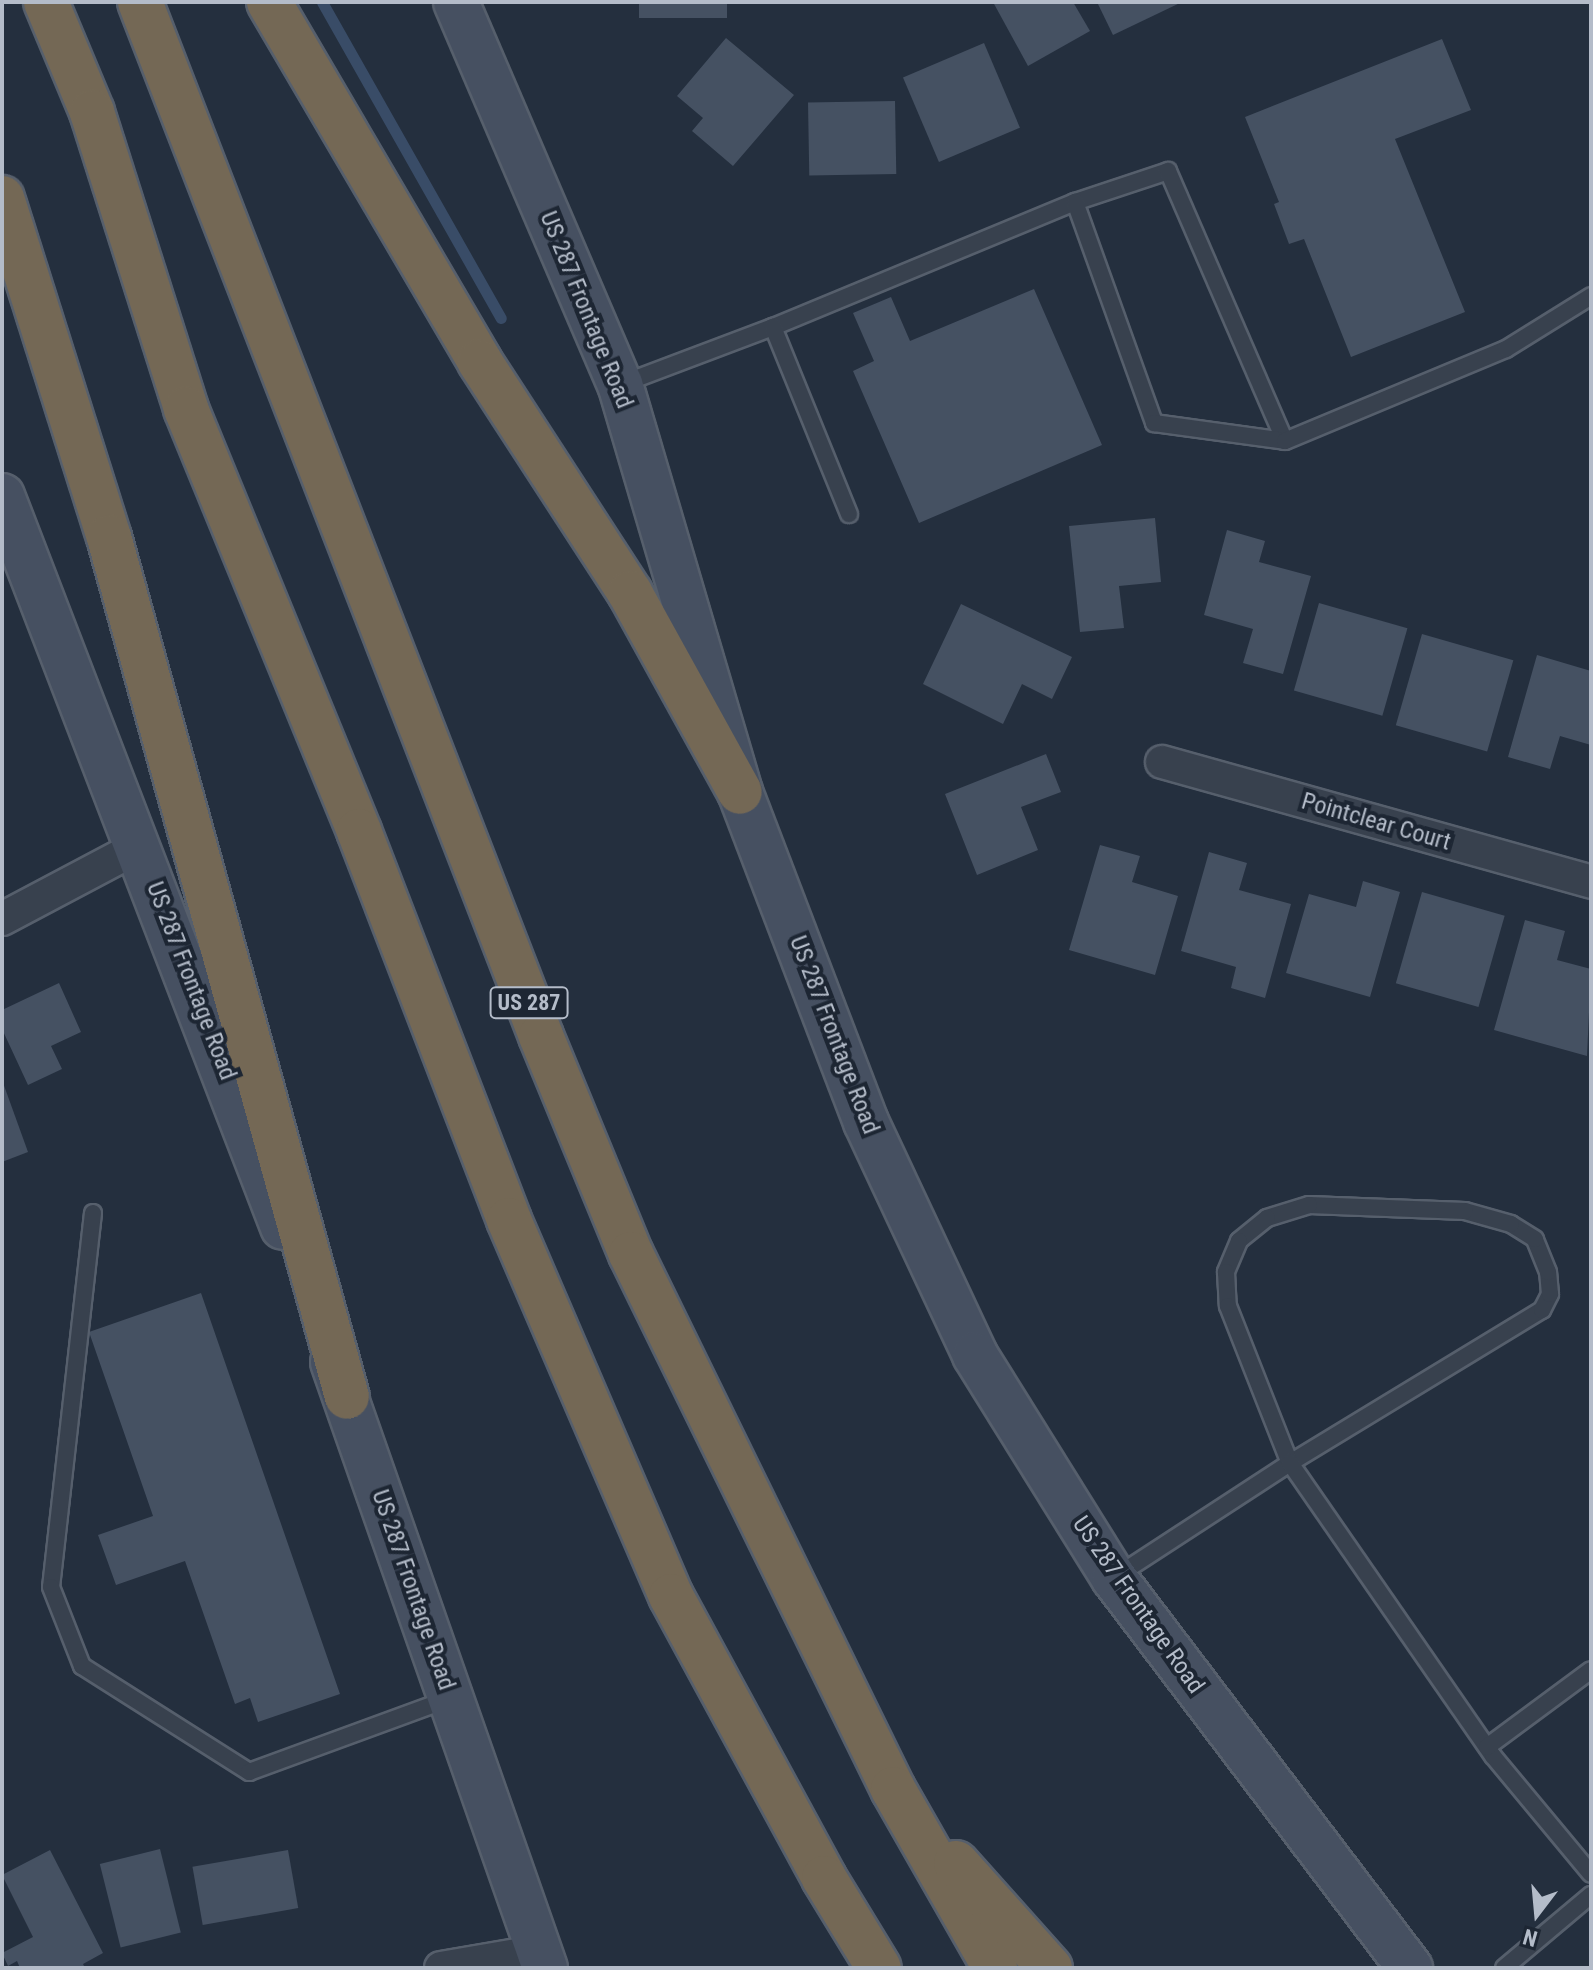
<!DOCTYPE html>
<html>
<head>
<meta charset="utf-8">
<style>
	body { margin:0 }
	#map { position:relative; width:1593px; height:1970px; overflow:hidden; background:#242f3e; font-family:"Roboto Condensed",sans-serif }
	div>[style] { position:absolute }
	.stream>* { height:11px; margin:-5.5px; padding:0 5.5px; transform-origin:5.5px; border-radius:5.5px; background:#394c67 }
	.building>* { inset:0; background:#455162; transform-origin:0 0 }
	.roads { filter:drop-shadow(2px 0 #565f6c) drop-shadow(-2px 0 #565f6c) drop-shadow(0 2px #565f6c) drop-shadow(0 -2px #565f6c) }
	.lane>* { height:16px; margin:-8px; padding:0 8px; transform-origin:8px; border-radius:8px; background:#38414e }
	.street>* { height:32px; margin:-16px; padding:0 16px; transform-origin:16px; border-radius:16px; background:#38414e }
	.secondary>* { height:44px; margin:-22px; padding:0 22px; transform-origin:22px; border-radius:22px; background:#465061 }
	.highway>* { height:44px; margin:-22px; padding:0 22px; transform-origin:22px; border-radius:22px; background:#746855 }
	span { translate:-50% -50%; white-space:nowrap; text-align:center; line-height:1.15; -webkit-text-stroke:8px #1d2633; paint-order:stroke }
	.shield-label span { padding:2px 6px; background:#1d2633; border:2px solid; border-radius:6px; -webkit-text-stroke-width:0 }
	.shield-label { font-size:22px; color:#b4bcc9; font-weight:700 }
	.street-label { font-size:24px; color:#b4bcc9 }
	.frame { position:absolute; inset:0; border:4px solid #b4bcc9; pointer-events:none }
	.north { position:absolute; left:1497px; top:1874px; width:80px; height:80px; -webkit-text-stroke:6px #1d2633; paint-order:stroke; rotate:196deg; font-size:22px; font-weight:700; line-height:32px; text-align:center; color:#b4bcc9 }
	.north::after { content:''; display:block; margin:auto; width:28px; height:36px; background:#b4bcc9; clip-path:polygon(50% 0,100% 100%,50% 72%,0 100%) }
</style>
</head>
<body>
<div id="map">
	<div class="stream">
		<div style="left:322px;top:2px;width:363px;rotate:60.5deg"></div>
	</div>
	<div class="building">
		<div style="left:639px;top:2px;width:88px;height:16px"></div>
		<div style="clip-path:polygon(993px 2px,1073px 2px,1090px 31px,1028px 66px)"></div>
		<div style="clip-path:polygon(1097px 2px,1182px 2px,1113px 35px)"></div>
		<div style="clip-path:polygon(726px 38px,794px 95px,733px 166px,692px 131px,703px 118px,677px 96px)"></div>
		<div style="clip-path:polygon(1442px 39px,1471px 110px,1395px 139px,1465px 312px,1351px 357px,1304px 239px,1289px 244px,1274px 204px,1279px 202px,1245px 117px)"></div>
		<div style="left:984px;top:43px;width:92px;height:88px;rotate:67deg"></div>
		<div style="left:895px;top:101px;width:73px;height:87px;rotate:89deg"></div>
		<div style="clip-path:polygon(1034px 289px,1102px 445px,919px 523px,853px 371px,874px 361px,853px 313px,891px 297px,910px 341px)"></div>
		<div style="clip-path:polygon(1155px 518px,1161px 582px,1119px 586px,1124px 628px,1080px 632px,1069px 526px)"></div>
		<div style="clip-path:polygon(1227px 530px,1265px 541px,1259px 562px,1311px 576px,1283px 674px,1243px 663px,1253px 629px,1204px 615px)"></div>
		<div style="left:1319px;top:603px;width:92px;height:91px;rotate:16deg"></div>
		<div style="clip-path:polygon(961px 604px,1072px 657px,1052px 699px,1022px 684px,1003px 724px,923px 684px)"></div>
		<div style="left:1422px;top:634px;width:95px;height:95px;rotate:16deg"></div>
		<div style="clip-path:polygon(1537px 655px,1591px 671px,1591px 745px,1560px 736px,1550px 769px,1508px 757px)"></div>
		<div style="clip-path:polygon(1046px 754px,1061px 792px,1021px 807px,1038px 850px,977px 875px,945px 794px)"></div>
		<div style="clip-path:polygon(1100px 845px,1140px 856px,1132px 882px,1178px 896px,1155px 975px,1069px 950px)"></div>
		<div style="clip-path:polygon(1209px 852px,1247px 863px,1239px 890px,1291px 904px,1265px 998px,1231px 988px,1236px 967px,1181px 951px)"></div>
		<div style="clip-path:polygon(1363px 881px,1400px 892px,1370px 997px,1286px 973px,1309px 894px,1356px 907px)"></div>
		<div style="left:1422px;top:892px;width:86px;height:95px;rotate:16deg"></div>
		<div style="clip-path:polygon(1525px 920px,1565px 931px,1557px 960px,1591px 969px,1587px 1056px,1494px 1030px)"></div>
		<div style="clip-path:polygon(59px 983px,81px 1032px,51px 1046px,62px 1069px,28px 1085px,2px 1029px,2px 1010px)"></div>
		<div style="clip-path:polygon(2px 1080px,28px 1152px,2px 1162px)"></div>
		<div style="clip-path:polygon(201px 1293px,340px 1694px,258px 1722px,250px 1698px,235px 1704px,185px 1561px,116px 1585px,98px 1535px,153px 1516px,89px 1332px)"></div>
		<div style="left:160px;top:1849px;width:86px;height:62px;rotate:76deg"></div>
		<div style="clip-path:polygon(50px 1850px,103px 1953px,83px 1964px,85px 1968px,20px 1968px,17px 1961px,8px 1966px,2px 1953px,33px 1937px,2px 1875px)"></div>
		<div style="left:288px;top:1850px;width:59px;height:97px;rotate:80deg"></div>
	</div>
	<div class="roads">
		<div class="lane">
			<div style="left:1075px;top:202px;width:98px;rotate:-18.4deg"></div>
			<div style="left:1168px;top:171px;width:294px;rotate:66.6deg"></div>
			<div style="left:773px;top:327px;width:327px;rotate:-22.5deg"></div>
			<div style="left:1075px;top:202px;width:235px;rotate:70.3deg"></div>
			<div style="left:1154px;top:423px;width:132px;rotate:7.8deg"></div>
			<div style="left:1285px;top:441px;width:239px;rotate:-22.6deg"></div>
			<div style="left:1506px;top:349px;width:100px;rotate:-31.9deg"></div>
			<div style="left:622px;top:384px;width:161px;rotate:-20.7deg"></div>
			<div style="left:773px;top:327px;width:202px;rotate:67.9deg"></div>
			<div style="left:93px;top:1213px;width:376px;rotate:96.4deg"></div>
			<div style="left:51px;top:1587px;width:85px;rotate:68.6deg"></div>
			<div style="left:82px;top:1666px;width:198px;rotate:32.4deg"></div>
			<div style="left:249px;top:1772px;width:213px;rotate:-20.1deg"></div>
			<div style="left:1115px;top:1577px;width:209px;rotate:-33.1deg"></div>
			<div style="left:1290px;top:1463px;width:295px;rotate:-31.3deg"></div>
			<div style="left:1542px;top:1310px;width:18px;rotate:-63deg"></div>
			<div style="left:1550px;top:1294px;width:22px;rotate:-95deg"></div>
			<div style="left:1548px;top:1272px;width:35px;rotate:-112deg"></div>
			<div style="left:1535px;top:1239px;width:28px;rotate:-148deg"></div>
			<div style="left:1511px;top:1224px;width:48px;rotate:-164.2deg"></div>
			<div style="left:1465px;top:1211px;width:156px;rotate:-177.8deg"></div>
			<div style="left:1309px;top:1205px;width:44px;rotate:162.8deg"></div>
			<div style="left:1267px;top:1218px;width:36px;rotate:141deg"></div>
			<div style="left:1239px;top:1241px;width:34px;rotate:113deg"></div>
			<div style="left:1226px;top:1272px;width:34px;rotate:87deg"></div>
			<div style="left:1228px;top:1306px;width:169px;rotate:68.5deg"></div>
			<div style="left:1290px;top:1463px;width:356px;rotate:55.3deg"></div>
			<div style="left:1493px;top:1756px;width:153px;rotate:50.3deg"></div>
			<div style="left:1487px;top:1747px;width:129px;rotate:-36.5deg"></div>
			<div style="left:1504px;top:1968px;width:114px;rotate:-40deg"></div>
		</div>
		<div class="street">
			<div style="left:1162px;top:762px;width:445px;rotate:15.6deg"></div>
			<div style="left:2px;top:919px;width:156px;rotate:-27.9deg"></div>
			<div style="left:441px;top:1968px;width:99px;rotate:-9.8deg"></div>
		</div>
		<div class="secondary">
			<div style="left:456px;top:2px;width:416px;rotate:66.8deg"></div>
			<div style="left:620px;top:384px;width:425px;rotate:73.6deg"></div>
			<div style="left:740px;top:792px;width:353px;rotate:69.1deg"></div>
			<div style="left:866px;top:1122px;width:257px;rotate:64.9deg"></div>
			<div style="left:975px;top:1355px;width:263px;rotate:58.1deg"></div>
			<div style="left:1114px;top:1578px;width:490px;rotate:52.8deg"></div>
			<div style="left:2px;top:496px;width:783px;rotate:68.97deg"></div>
			<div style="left:333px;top:1362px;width:642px;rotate:70.72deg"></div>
		</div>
		<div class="highway">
			<div style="left:46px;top:2px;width:119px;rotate:67.3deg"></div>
			<div style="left:92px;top:112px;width:312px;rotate:72.4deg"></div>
			<div style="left:186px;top:409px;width:456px;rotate:67.7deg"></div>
			<div style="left:359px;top:831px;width:417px;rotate:68.9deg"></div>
			<div style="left:509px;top:1220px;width:409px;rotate:66.7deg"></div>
			<div style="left:671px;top:1596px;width:321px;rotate:61.5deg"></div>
			<div style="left:824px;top:1878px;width:105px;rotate:58.6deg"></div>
			<div style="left:140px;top:2px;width:1109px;rotate:68.8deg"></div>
			<div style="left:541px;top:1036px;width:236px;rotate:67.6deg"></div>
			<div style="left:631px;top:1254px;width:596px;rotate:63.91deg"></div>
			<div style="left:893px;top:1789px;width:206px;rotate:60.3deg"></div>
			<div style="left:269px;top:2px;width:417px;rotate:59.6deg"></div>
			<div style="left:480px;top:362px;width:275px;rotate:57deg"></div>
			<div style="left:630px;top:593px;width:227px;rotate:61.1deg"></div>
			<div style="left:2px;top:198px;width:355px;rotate:72.5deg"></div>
			<div style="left:109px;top:537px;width:892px;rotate:74.53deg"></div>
			<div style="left:956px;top:1863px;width:141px;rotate:48.2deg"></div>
		</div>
	</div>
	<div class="shield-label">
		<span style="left:529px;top:1003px">US 287</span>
	</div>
	<div class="street-label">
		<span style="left:586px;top:310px;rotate:68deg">US 287 Frontage Road</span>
		<span style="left:1376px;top:822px;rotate:16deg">Pointclear Court</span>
		<span style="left:191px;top:981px;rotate:69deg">US 287 Frontage Road</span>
		<span style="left:834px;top:1035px;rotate:69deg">US 287 Frontage Road</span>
		<span style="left:413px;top:1590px;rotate:71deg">US 287 Frontage Road</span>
		<span style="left:1138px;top:1605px;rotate:55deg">US 287 Frontage Road</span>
	</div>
	<div class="frame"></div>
	<div class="north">N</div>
</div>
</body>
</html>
